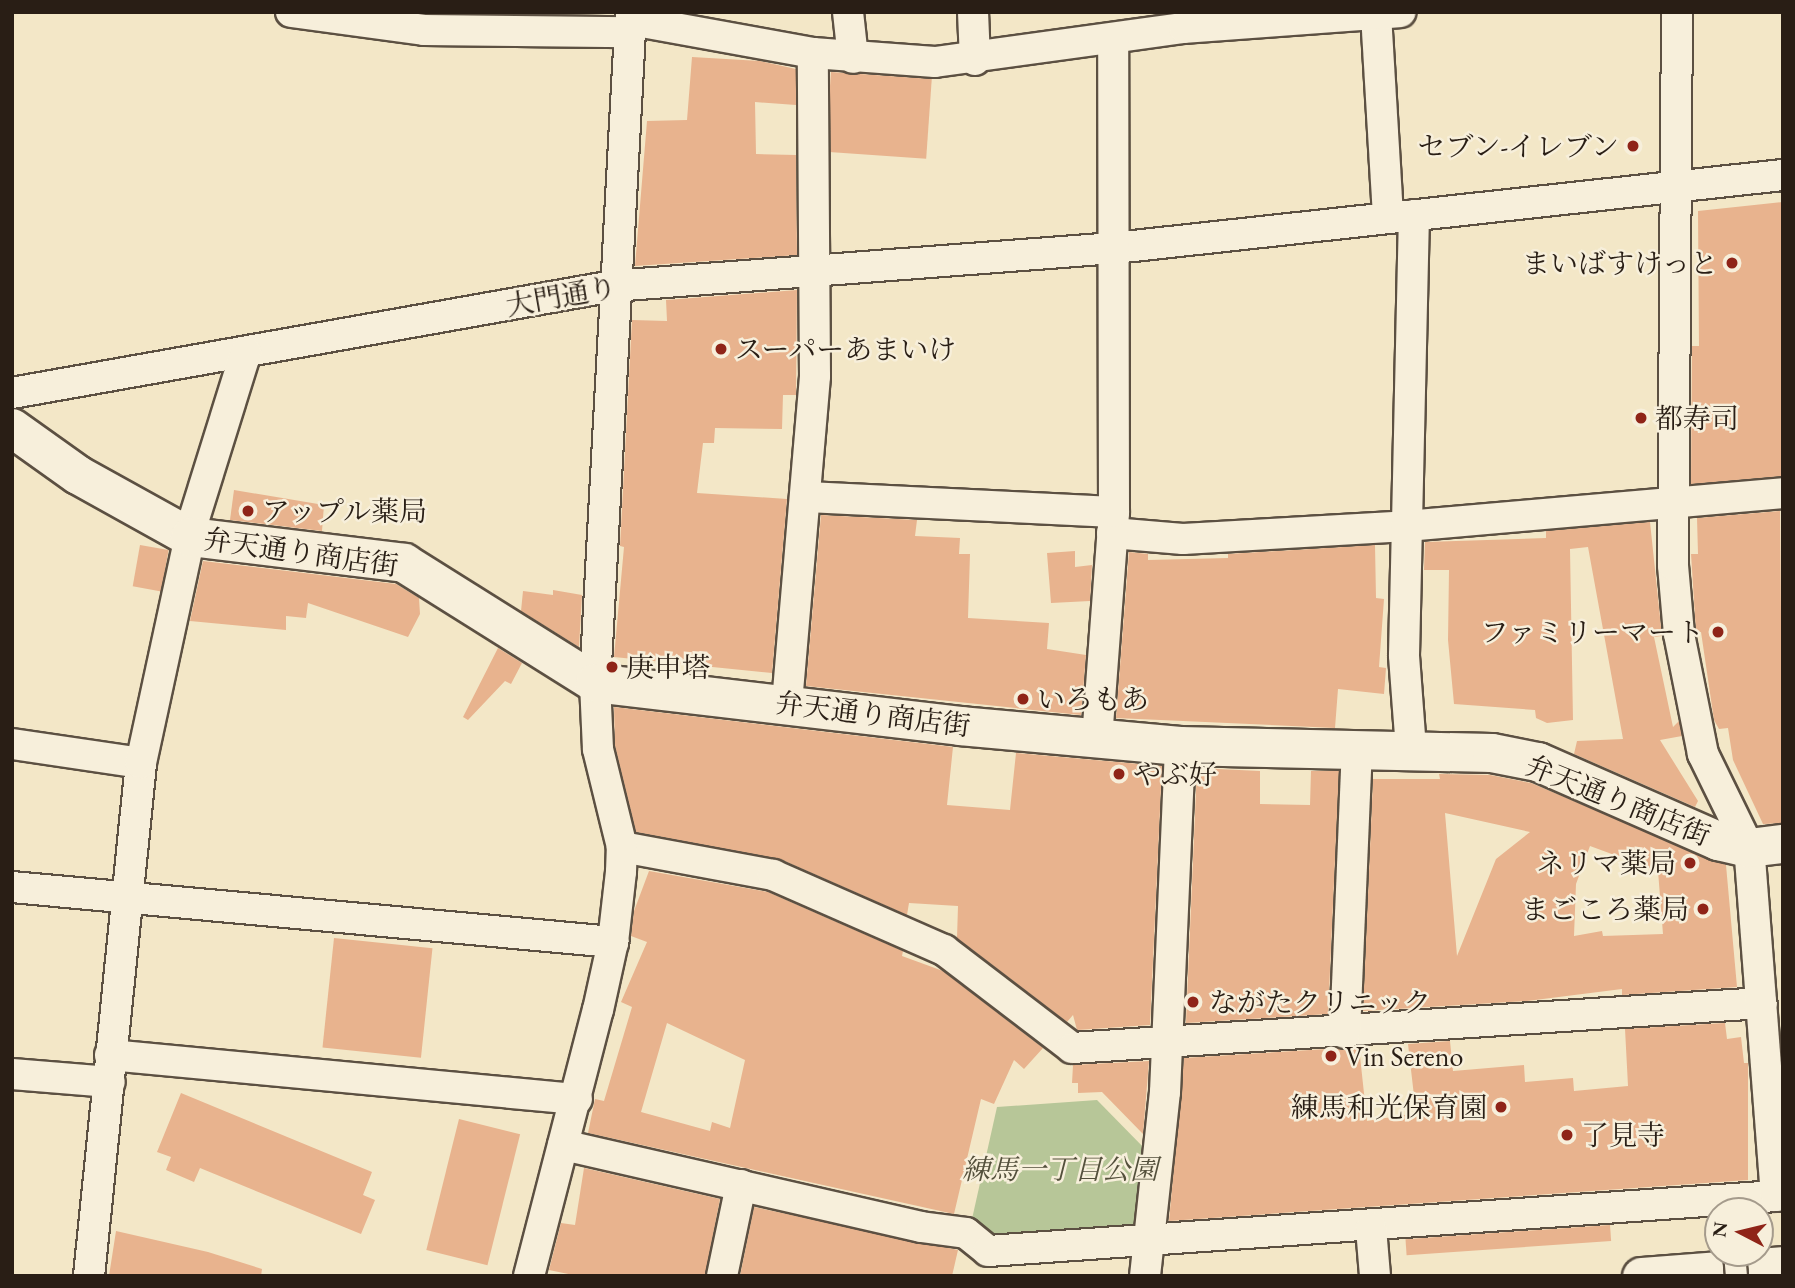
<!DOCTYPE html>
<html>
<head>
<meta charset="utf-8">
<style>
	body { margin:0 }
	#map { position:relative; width:1795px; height:1288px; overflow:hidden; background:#f3e7c7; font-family:"EB Garamond","Noto Serif JP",serif }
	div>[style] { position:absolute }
	.green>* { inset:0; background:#b7c698 }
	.building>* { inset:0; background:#e8b38e; transform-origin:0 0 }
	.roads { filter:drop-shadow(2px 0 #5c5042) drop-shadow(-2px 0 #5c5042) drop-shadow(0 2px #5c5042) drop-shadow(0 -2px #5c5042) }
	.minor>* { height:30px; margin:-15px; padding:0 15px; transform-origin:15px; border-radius:15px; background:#f7efdb }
	.tertiary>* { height:37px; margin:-18.5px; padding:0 18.5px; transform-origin:18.5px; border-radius:18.5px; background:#f7efdb }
	.secondary>* { height:38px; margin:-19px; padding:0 19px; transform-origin:19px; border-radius:19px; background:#f7efdb }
	.bridges { filter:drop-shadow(2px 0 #5c5042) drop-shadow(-2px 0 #5c5042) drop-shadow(0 2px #5c5042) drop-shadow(0 -2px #5c5042) }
	.pedestrian-bridge>* { height:21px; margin:-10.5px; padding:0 10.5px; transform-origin:10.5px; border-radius:10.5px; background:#f7efdb }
	.dots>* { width:19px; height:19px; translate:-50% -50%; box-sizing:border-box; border:4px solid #f7efdb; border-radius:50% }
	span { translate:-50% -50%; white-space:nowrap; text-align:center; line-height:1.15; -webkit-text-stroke:5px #f7efdb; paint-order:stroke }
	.poi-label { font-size:28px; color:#291e15 }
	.right { translate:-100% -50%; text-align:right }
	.left { translate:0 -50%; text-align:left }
	.street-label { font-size:28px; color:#291e15 }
	.park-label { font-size:28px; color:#54503c; font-style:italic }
	.frame { position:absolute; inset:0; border:14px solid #291e15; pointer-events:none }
	.north { position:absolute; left:1704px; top:1197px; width:70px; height:70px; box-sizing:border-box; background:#f7efdb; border:2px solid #a59b8c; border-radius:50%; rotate:277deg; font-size:19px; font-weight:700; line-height:28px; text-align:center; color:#291e15 }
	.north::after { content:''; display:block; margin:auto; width:24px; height:32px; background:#8f2418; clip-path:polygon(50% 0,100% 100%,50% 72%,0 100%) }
</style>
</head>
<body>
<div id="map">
	<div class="green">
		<div style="clip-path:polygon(1097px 1100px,1149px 1153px,1139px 1231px,993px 1237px,972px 1219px,997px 1107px)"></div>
	</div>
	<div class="building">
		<div style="clip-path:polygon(692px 57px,760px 61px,796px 69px,796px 105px,755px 102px,756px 154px,796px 155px,797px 255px,635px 266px,647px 121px,687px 120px)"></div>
		<div style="left:831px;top:72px;width:101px;height:80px;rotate:4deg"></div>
		<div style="clip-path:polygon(1783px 202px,1783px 476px,1691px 484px,1692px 346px,1699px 346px,1698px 211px)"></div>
		<div style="clip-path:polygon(797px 290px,796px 395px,783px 395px,782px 429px,715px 428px,714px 443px,703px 443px,697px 493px,787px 499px,772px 673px,614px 657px,624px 547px,620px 546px,632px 320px,667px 321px,666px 300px)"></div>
		<div style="clip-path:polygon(234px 490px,324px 505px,322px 531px,230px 520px)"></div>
		<div style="clip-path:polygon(1780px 511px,1783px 823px,1763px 824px,1733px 760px,1728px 728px,1719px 729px,1714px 720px,1701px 632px,1696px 632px,1691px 554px,1698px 554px,1697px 518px)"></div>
		<div style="clip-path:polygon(821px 515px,917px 520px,915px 536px,960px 538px,959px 554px,970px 554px,968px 618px,1049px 623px,1047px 649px,1086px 655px,1081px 715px,806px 686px)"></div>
		<div style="clip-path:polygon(1650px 522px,1662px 636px,1654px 637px,1673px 727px,1679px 721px,1682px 736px,1660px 740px,1698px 801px,1695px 807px,1574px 754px,1577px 741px,1623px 739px,1588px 547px,1570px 549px,1573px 720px,1547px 723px,1536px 718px,1535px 710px,1454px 704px,1448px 640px,1449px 570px,1424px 570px,1425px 542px,1546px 538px,1546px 531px)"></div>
		<div style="left:140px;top:545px;width:29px;height:42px;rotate:10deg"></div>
		<div style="clip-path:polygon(1375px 545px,1376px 598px,1384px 599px,1379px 667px,1386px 668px,1384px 694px,1338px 689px,1335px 728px,1116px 718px,1129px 552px,1148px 554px,1148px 560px,1228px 558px,1228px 554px)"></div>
		<div style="clip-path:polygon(1075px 551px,1075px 567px,1092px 565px,1090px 601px,1051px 603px,1047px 553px)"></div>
		<div style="clip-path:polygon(203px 561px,396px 584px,419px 598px,420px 614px,408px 637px,308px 603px,306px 618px,286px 616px,286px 630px,190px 621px)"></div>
		<div style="clip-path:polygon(553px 590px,582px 595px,579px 647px,521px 611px,523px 591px,553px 595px)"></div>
		<div style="clip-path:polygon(498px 648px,522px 663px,511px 684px,505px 681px,468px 720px,463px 717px)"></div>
		<div style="clip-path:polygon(614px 707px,953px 747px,947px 805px,1010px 810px,1016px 753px,1162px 766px,1150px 1025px,1077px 1030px,1073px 1015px,1067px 1022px,957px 938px,958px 906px,909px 903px,907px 915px,780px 859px,636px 832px,615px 746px)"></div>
		<div style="clip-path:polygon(1197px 768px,1260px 771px,1260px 804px,1310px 805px,1311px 771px,1339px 771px,1328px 1014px,1186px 1023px)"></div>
		<div style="clip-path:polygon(evenodd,1439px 774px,1490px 775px,1531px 783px,1726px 865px,1737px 987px,1622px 995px,1622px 989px,1527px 1001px,1363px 1011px,1373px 779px,1440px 779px,1439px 774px,1445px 813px,1530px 832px,1496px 859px,1457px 956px,1445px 813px,1439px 774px,1590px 846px,1658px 871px,1663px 934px,1603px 936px,1602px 931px,1574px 936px,1576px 884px,1590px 846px)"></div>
		<div style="clip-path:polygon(evenodd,649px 871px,768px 892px,903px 951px,902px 956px,943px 971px,1043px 1048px,1024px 1069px,1014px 1060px,994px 1104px,981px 1099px,954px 1214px,588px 1133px,595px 1099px,604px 1101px,632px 1007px,621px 1002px,647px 942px,631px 936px,634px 911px,649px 871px,667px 1023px,745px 1060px,730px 1128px,712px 1122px,710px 1131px,641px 1112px,667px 1023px)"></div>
		<div style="left:334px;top:938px;width:99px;height:110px;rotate:6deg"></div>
		<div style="clip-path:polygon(1725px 1023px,1727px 1039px,1741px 1037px,1744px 1063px,1748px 1063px,1748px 1180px,1169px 1221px,1184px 1058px,1359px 1047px,1367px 1121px,1416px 1113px,1408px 1044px,1450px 1041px,1453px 1071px,1524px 1065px,1525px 1082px,1573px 1078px,1574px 1091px,1628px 1086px,1625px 1029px)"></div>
		<div style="clip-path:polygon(1149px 1061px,1143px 1134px,1102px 1092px,1078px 1093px,1078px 1083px,1072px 1083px,1073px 1065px)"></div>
		<div style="clip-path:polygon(181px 1093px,372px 1172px,363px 1195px,375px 1200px,361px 1234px,200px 1168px,194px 1182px,166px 1170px,171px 1157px,157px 1152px)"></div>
		<div style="left:459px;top:1119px;width:63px;height:135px;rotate:14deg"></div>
		<div style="clip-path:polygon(584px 1168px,720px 1199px,705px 1276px,578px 1276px,549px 1270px,561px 1223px,575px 1225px)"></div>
		<div style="clip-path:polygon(754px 1207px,958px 1250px,952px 1276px,740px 1276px)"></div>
		<div style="left:1610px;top:1225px;width:16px;height:205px;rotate:86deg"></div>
		<div style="clip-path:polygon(116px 1231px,208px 1252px,262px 1269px,261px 1276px,109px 1276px)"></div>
	</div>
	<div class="roads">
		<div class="minor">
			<div style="left:291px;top:12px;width:134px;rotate:7.7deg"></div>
			<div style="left:424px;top:30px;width:206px;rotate:0.6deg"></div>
			<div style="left:848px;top:12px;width:46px;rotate:83.8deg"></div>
			<div style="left:973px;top:12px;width:48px;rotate:87.6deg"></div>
			<div style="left:1376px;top:14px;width:204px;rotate:86.6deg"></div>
			<div style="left:631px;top:20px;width:185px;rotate:10.3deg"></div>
			<div style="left:813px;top:53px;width:122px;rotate:4.2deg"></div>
			<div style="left:935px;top:62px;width:251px;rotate:-7.8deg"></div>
			<div style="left:1184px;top:28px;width:217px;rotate:-4.2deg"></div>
			<div style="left:12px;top:393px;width:610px;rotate:-10.09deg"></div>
			<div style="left:613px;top:286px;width:503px;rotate:-4.33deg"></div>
			<div style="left:1115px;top:248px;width:672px;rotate:-6.24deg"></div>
			<div style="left:807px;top:497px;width:307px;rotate:2.8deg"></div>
			<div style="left:1112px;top:533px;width:71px;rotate:4.8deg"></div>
			<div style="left:1183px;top:539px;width:224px;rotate:-3.3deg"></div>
			<div style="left:1407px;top:526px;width:377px;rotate:-5deg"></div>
			<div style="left:787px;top:703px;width:328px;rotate:-85.1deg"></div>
			<div style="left:815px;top:376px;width:323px;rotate:-90.4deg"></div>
			<div style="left:1097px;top:739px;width:228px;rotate:-85.7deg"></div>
			<div style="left:1114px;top:512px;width:473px;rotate:-90.1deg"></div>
			<div style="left:12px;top:744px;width:130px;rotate:8.4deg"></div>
			<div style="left:1411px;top:749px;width:94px;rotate:-94.3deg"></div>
			<div style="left:1404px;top:655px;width:440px;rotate:-88.7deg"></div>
			<div style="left:622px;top:847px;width:154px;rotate:10.5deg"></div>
			<div style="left:773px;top:875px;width:187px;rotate:23.7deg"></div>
			<div style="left:944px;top:950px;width:161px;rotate:37.4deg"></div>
			<div style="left:1072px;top:1048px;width:691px;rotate:-3.73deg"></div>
			<div style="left:12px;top:887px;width:604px;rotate:5.23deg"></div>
			<div style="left:1345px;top:1033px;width:284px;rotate:-87.6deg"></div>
			<div style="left:110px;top:1055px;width:469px;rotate:5.4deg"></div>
			<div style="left:12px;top:1074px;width:98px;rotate:4.7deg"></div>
			<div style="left:563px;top:1145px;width:367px;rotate:12.9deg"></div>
			<div style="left:921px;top:1227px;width:45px;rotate:7.6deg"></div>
			<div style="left:966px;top:1233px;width:28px;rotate:39deg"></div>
			<div style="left:988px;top:1251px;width:790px;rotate:-3.99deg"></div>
			<div style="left:1776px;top:1196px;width:349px;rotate:-94.4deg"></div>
			<div style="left:1749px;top:848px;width:105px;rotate:-116.1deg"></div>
			<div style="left:1703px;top:754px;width:122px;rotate:-101.3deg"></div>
			<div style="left:1679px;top:634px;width:69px;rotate:-95deg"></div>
			<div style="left:1673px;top:565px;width:553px;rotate:-89.59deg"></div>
			<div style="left:1371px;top:1228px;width:48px;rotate:85.2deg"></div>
			<div style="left:89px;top:1276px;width:516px;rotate:-84.21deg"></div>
			<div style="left:141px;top:763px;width:247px;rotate:-77.8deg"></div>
			<div style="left:193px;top:522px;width:178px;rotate:-72.7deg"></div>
			<div style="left:529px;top:1276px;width:275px;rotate:-75.5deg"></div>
			<div style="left:598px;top:1010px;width:70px;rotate:-77.6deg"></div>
			<div style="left:613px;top:942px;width:70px;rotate:-83.5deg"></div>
			<div style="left:621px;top:872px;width:25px;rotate:-88deg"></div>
			<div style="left:622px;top:847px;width:101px;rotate:-103.8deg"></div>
			<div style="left:598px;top:749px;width:66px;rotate:-92.6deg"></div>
			<div style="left:595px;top:683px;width:672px;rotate:-86.93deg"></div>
			<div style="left:722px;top:1276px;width:93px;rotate:-78.2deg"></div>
			<div style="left:1145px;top:1276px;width:185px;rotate:-83.8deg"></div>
			<div style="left:1165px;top:1092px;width:346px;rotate:-87.5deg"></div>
		</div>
		<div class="tertiary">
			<div style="left:1641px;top:1276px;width:142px;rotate:-4.4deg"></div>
		</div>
		<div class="secondary">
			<div style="left:12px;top:428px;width:81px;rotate:35.5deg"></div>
			<div style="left:78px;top:475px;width:128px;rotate:29deg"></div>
			<div style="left:190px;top:537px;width:216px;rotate:6.9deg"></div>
			<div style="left:404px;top:563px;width:226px;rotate:32.1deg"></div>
			<div style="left:595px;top:683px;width:368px;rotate:6.7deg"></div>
			<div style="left:960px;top:726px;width:221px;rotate:5.2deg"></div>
			<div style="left:1180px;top:746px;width:312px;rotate:1.3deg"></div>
			<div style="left:1492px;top:753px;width:47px;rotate:11.1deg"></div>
			<div style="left:1538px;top:762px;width:197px;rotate:23.7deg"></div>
			<div style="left:1718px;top:841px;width:32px;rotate:13deg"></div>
			<div style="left:1749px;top:848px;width:34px;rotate:-7deg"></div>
		</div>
	</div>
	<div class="bridges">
		<div class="pedestrian-bridge">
			<div style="left:1734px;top:1253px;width:23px;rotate:85deg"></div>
		</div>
	</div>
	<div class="dots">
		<div style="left:1633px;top:146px;background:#8f2418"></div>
		<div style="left:1732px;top:263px;background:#8f2418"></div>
		<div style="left:721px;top:349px;background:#8f2418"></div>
		<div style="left:1641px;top:418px;background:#8f2418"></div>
		<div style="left:248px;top:511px;background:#8f2418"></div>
		<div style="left:1718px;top:632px;background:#8f2418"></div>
		<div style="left:612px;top:667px;background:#8f2418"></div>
		<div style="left:1023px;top:699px;background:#8f2418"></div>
		<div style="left:1119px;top:774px;background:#8f2418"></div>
		<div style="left:1690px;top:863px;background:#8f2418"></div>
		<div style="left:1703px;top:909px;background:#8f2418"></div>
		<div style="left:1193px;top:1002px;background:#8f2418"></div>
		<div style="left:1331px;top:1056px;background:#8f2418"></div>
		<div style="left:1501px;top:1107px;background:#8f2418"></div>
		<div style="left:1567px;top:1135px;background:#8f2418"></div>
	</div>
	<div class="poi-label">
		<span class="right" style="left:1619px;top:146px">セブン-イレブン</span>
		<span class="right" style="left:1718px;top:263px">まいばすけっと</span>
		<span class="left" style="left:735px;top:349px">スーパーあまいけ</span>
		<span class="left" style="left:1655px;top:418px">都寿司</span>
		<span class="left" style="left:262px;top:511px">アップル薬局</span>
		<span class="right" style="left:1704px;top:632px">ファミリーマート</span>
		<span class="left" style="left:626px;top:667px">庚申塔</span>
		<span class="left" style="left:1037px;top:699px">いろもあ</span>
		<span class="left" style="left:1133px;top:774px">やぶ好</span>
		<span class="right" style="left:1676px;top:863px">ネリマ薬局</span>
		<span class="right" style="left:1689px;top:909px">まごころ薬局</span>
		<span class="left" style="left:1209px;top:1002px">ながたクリニック</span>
		<span class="left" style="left:1345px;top:1056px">Vin Sereno</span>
		<span class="right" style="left:1487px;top:1107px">練馬和光保育園</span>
		<span class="left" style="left:1581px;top:1135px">了見寺</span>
	</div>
	<div class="street-label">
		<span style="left:561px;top:296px;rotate:-10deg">大門通り</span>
		<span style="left:301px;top:552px;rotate:8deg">弁天通り商店街</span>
		<span style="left:873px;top:714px;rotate:7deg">弁天通り商店街</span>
		<span style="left:1618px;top:800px;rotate:22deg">弁天通り商店街</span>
	</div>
	<div class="park-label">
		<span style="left:1060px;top:1169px">練馬一丁目公園</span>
	</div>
	<div class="frame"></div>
	<div class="north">N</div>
</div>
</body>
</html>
